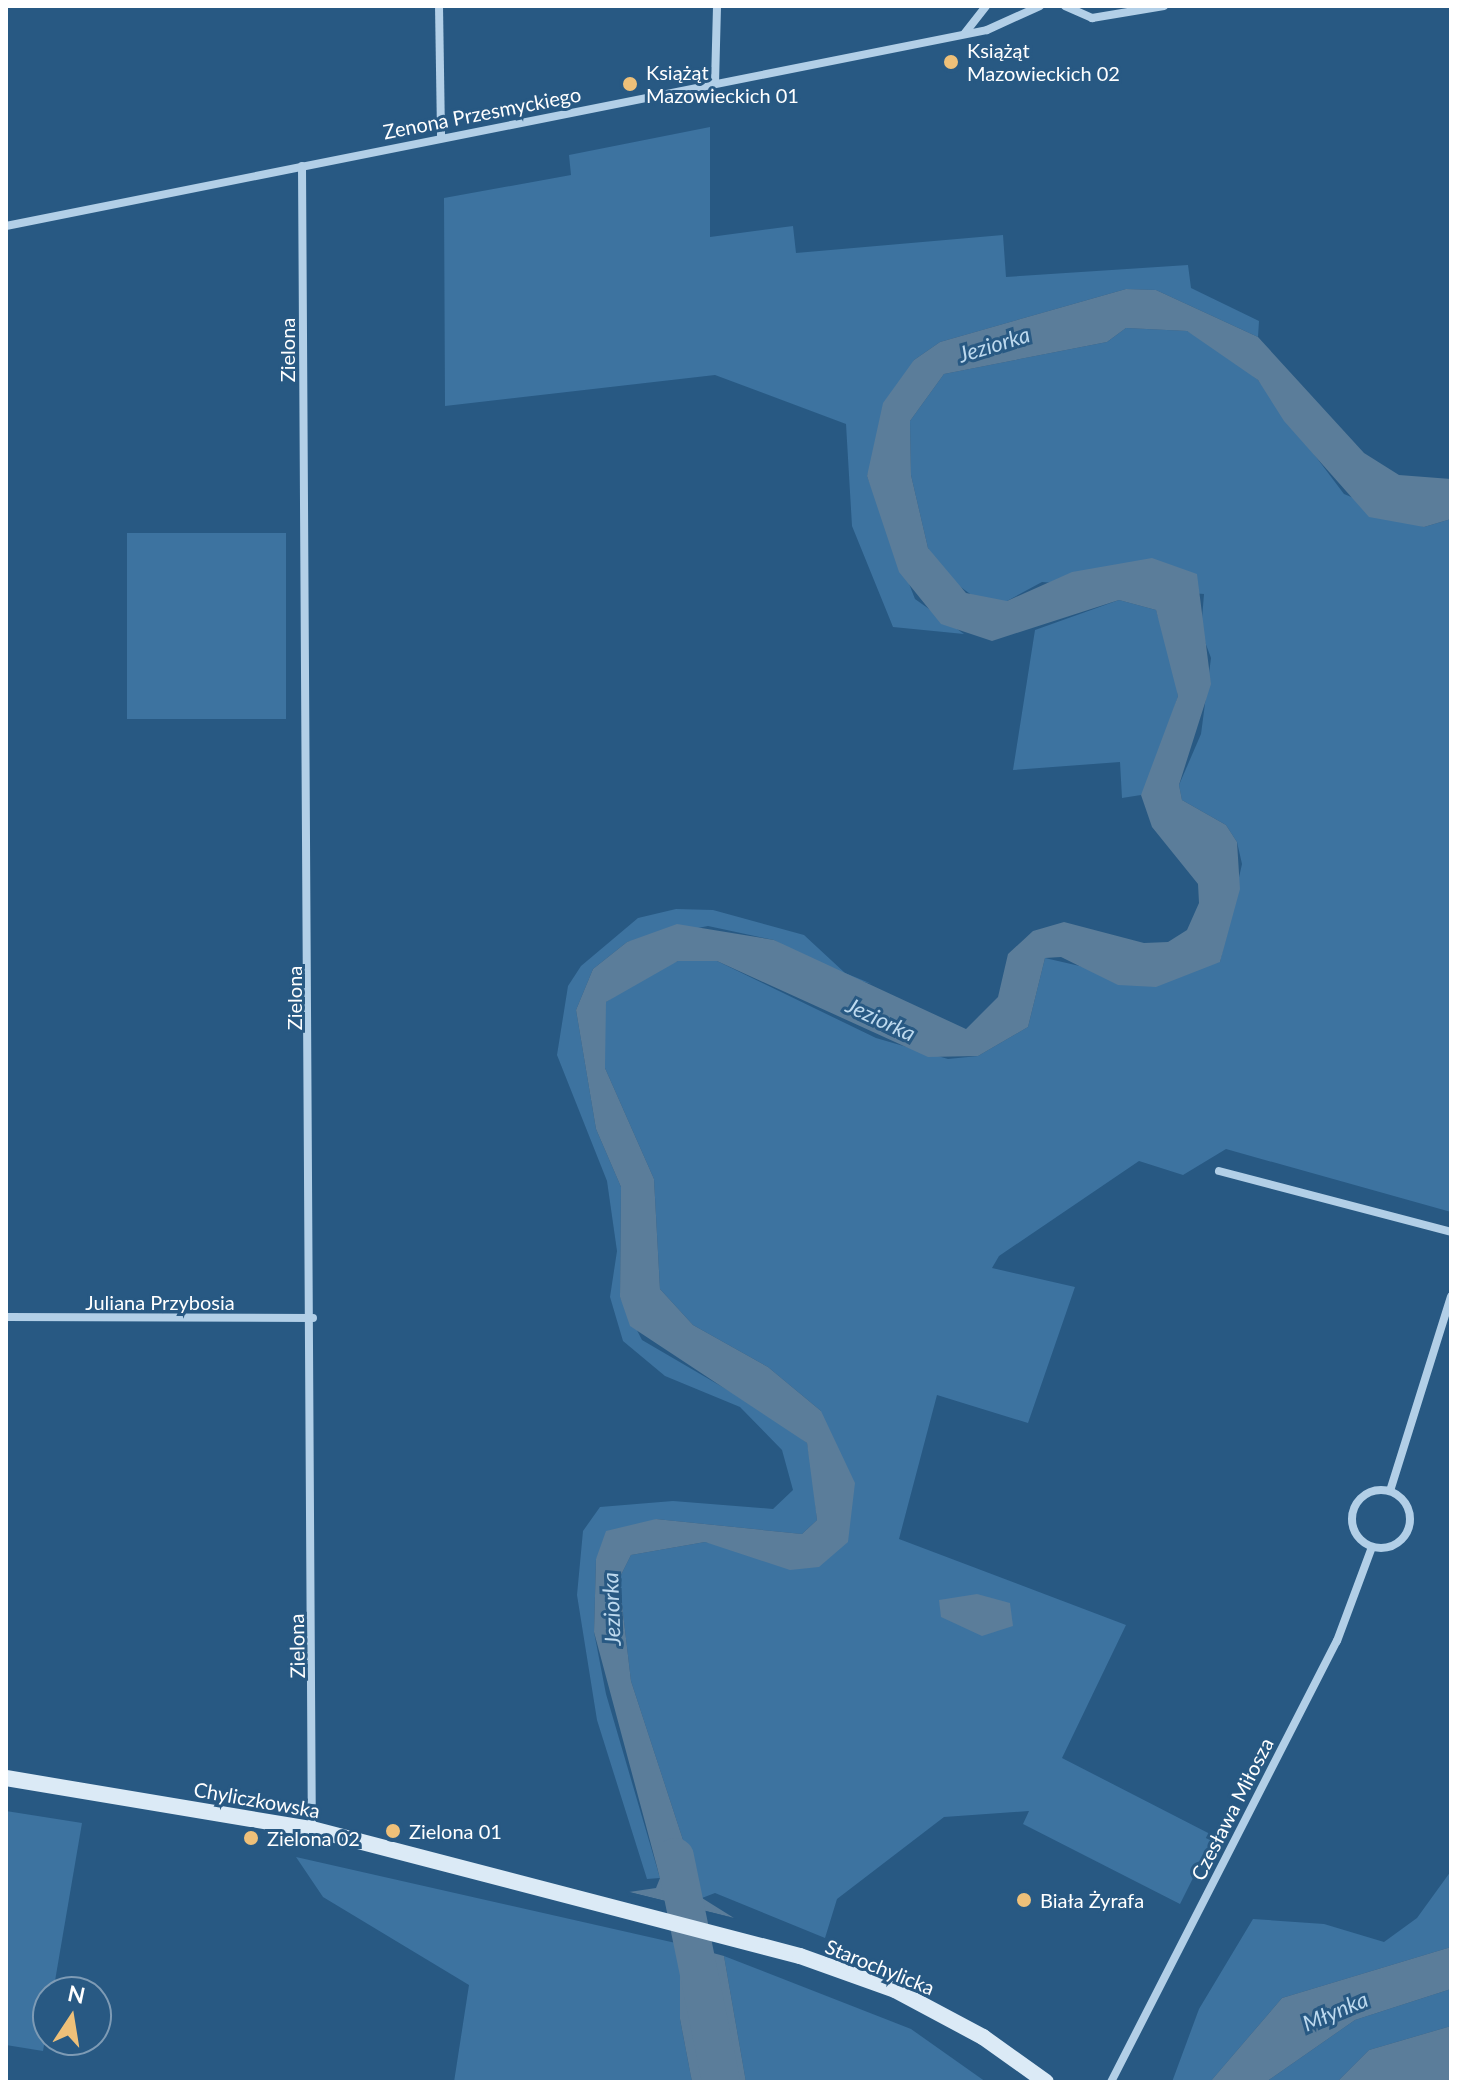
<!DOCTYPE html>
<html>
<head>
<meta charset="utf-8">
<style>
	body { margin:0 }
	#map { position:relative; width:1457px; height:2088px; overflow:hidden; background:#285983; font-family:Lato,sans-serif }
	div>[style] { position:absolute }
	.green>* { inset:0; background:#3d73a0; transform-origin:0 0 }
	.water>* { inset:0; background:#5b7d9a }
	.pier>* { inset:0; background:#285983 }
	.river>* { height:38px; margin:-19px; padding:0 19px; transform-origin:19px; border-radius:19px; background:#5b7d9a }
	.street>* { height:8px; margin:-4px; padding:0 4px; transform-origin:4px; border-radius:4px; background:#b2cfe7 }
	.street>.ring { margin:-4px; padding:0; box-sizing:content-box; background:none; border:8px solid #b2cfe7; border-radius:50% }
	.secondary>* { height:16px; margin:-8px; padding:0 8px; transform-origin:8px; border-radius:8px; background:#dbeaf6 }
	.dots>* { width:22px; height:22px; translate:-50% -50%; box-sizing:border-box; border:4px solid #285983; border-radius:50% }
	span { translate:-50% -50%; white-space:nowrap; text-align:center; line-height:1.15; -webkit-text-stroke:6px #285983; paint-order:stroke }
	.poi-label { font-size:20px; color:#fff }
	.left { translate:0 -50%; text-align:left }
	.street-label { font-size:20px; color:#fff }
	.water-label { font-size:22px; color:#bdd9ee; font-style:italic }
	.frame { position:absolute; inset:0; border:8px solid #fff; pointer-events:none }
	.north { position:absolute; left:32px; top:1976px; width:80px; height:80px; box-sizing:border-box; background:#285983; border:2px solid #7e9bb5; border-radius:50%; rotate:12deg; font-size:22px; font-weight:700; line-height:32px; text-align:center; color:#fff }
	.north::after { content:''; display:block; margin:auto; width:28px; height:36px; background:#eec079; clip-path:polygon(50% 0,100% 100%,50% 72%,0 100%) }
</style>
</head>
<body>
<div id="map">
	<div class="green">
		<div style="clip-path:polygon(710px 127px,710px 237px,793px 226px,796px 253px,1003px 235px,1006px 277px,1188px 265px,1191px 288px,1259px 321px,1258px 337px,1156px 290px,1126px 289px,940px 342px,914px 360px,867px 476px,915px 599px,964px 634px,893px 627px,852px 526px,846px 424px,715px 375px,445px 406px,444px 198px,571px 175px,569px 155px)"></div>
		<div style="clip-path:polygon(1126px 328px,1187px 331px,1219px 348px,1258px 380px,1344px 494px,1424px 527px,1451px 519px,1451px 1212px,1226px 1149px,1183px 1175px,1139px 1161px,999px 1256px,992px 1268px,1075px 1287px,1028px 1423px,937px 1395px,899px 1539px,1126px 1625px,1062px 1758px,1214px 1836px,1180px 1904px,1023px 1824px,1029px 1811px,944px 1817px,837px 1899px,825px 1938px,715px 1893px,702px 1898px,631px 1681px,619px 1579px,631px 1555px,705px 1542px,819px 1567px,821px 1411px,768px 1367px,693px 1325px,660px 1289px,654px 1179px,605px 1068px,601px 1032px,606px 1002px,646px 974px,678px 961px,717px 961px,876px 1038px,948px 1059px,978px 1056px,1028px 1027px,1045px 958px,1084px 967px,1220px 962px,1242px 864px,1237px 842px,1226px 825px,1182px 800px,1179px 785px,1201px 734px,1211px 658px,1201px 631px,1204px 594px,1042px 582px,1007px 601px,980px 601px,944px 575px,928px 548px,911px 475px,910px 421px,944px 374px,1107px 342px)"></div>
		<div style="left:286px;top:533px;width:186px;height:159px;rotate:90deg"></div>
		<div style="clip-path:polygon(1119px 600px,1156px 610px,1173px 663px,1178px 696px,1152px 778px,1141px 795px,1122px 798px,1120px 762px,1013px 770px,1035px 630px)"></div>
		<div style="clip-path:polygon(676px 909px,713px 910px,804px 935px,845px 973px,872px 984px,833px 973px,774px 940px,708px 926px,627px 942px,593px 969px,576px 1010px,596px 1129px,621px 1187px,620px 1297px,642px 1340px,774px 1417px,807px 1443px,812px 1469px,817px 1520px,802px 1534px,656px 1519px,596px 1559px,594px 1632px,606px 1694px,660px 1878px,647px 1879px,597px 1720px,577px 1595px,583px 1531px,600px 1507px,673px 1501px,773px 1509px,793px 1490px,782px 1450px,740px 1407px,665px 1376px,623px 1341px,610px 1297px,617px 1251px,607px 1181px,557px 1055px,568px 986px,581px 966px,638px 918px)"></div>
		<div style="clip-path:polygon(6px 1811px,82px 1823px,43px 2051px,6px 2045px)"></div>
		<div style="clip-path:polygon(296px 1857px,680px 1944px,680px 2019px,692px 2082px,454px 2082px,469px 1985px,323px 1897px)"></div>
		<div style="clip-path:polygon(1451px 1871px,1451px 1947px,1282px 1998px,1210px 2082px,1172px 2082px,1199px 2009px,1253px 1919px,1324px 1924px,1384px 1942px,1417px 1918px)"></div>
		<div style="clip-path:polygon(724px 1956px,911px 2029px,986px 2082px,746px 2082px)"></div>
		<div style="clip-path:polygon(1451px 1989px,1451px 2026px,1369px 2050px,1337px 2082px,1266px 2082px,1355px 2020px)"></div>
	</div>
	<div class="water">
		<div style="clip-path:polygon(1126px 289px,1156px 290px,1258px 337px,1364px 453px,1399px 475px,1451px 479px,1451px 519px,1424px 527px,1369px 517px,1284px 421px,1258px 380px,1187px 331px,1126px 328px,1107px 342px,944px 374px,910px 421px,911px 475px,928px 548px,966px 593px,1007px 601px,1072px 572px,1152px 558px,1197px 574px,1211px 684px,1179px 785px,1182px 800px,1226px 825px,1237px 842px,1240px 889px,1220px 962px,1156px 987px,1118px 985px,1061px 957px,1045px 958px,1028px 1027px,978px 1056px,928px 1057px,717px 961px,678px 961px,606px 1002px,605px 1068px,654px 1179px,660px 1289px,693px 1325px,768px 1367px,821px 1411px,855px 1483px,848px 1542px,819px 1567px,790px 1570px,705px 1542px,631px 1555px,619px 1579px,631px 1681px,702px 1898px,734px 1918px,629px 1892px,656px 1888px,660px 1878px,594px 1632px,596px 1559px,606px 1531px,656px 1519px,802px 1534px,817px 1520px,807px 1443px,630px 1326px,620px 1297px,621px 1187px,596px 1129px,576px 1010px,593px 969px,627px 942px,677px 924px,774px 940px,966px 1029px,998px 997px,1008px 954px,1033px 931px,1064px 922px,1144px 943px,1168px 942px,1187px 930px,1199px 903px,1198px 884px,1152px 827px,1141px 795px,1178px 696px,1156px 610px,1119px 600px,992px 641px,941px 624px,899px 572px,867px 476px,883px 403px,914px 360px,940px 342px)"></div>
		<div style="clip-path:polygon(977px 1594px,1010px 1603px,1013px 1626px,982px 1636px,941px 1617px,939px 1600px)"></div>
		<div style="clip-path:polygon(680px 1944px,724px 1956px,746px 2082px,692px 2082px,680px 2019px)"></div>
		<div style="clip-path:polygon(1451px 1947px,1451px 1989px,1355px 2020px,1266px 2082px,1210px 2082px,1282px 1998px)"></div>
		<div style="clip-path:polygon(1451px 2026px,1451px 2082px,1337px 2082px,1369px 2050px)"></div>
	</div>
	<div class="pier">
		<div style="clip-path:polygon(625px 1890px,629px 1892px,738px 1919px,628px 1896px)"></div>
	</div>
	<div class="river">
		<div style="left:675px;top:1857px;width:230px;rotate:78.4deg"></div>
	</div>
	<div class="street">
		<div style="left:439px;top:6px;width:132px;rotate:89.1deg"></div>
		<div style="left:1065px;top:6px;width:30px;rotate:24deg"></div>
		<div style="left:1092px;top:18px;width:73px;rotate:-9.5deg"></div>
		<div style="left:965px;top:33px;width:34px;rotate:-52deg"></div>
		<div style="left:715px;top:83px;width:77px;rotate:-88.5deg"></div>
		<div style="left:302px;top:166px;width:1663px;rotate:89.66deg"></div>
		<div style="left:6px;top:226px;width:1000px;rotate:-11.3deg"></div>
		<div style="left:987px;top:30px;width:58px;rotate:-24.4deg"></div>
		<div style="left:1219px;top:1171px;width:240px;rotate:14.7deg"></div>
		<div style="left:6px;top:1317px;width:307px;rotate:0.2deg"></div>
		<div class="ring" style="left:1352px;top:1490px;width:50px;height:50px"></div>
		<div style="left:1390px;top:1491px;width:204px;rotate:-72.6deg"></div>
		<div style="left:1111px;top:2082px;width:496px;rotate:-62.9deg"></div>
		<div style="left:1337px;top:1641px;width:100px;rotate:-69.6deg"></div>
	</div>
	<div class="secondary">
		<div style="left:6px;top:1778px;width:310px;rotate:9.5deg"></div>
		<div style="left:312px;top:1829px;width:504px;rotate:14.59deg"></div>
		<div style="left:800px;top:1956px;width:101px;rotate:19.7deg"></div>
		<div style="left:895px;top:1990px;width:100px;rotate:28.1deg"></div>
		<div style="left:983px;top:2037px;width:77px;rotate:35.5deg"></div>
	</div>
	<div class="dots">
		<div style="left:951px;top:62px;background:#eec079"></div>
		<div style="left:630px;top:84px;background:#eec079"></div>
		<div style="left:393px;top:1831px;background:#eec079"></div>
		<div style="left:251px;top:1838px;background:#eec079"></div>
		<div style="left:1024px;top:1900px;background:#eec079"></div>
	</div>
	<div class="poi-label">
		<span class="left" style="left:967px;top:62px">Książąt<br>Mazowieckich 02</span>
		<span class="left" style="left:646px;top:84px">Książąt<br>Mazowieckich 01</span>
		<span class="left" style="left:409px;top:1831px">Zielona 01</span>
		<span class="left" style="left:267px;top:1838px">Zielona 02</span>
		<span class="left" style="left:1040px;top:1900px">Biała Żyrafa</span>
	</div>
	<div class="street-label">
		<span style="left:482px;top:113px;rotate:-11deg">Zenona Przesmyckiego</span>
		<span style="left:287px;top:350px;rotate:-90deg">Zielona</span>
		<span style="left:294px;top:998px;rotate:-90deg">Zielona</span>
		<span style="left:160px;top:1302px">Juliana Przybosia</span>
		<span style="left:297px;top:1646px;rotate:-91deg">Zielona</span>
		<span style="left:257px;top:1800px;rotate:10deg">Chyliczkowska</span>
		<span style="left:1232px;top:1809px;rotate:-63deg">Czesława Miłosza</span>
		<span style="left:880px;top:1967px;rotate:22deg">Starochylicka</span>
	</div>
	<div class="water-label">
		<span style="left:994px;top:344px;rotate:-17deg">Jeziorka</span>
		<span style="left:881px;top:1019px;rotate:25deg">Jeziorka</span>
		<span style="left:611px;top:1609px;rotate:-92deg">Jeziorka</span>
		<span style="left:1335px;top:2011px;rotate:-23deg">Młynka</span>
	</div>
	<div class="frame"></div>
	<div class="north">N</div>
</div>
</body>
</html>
